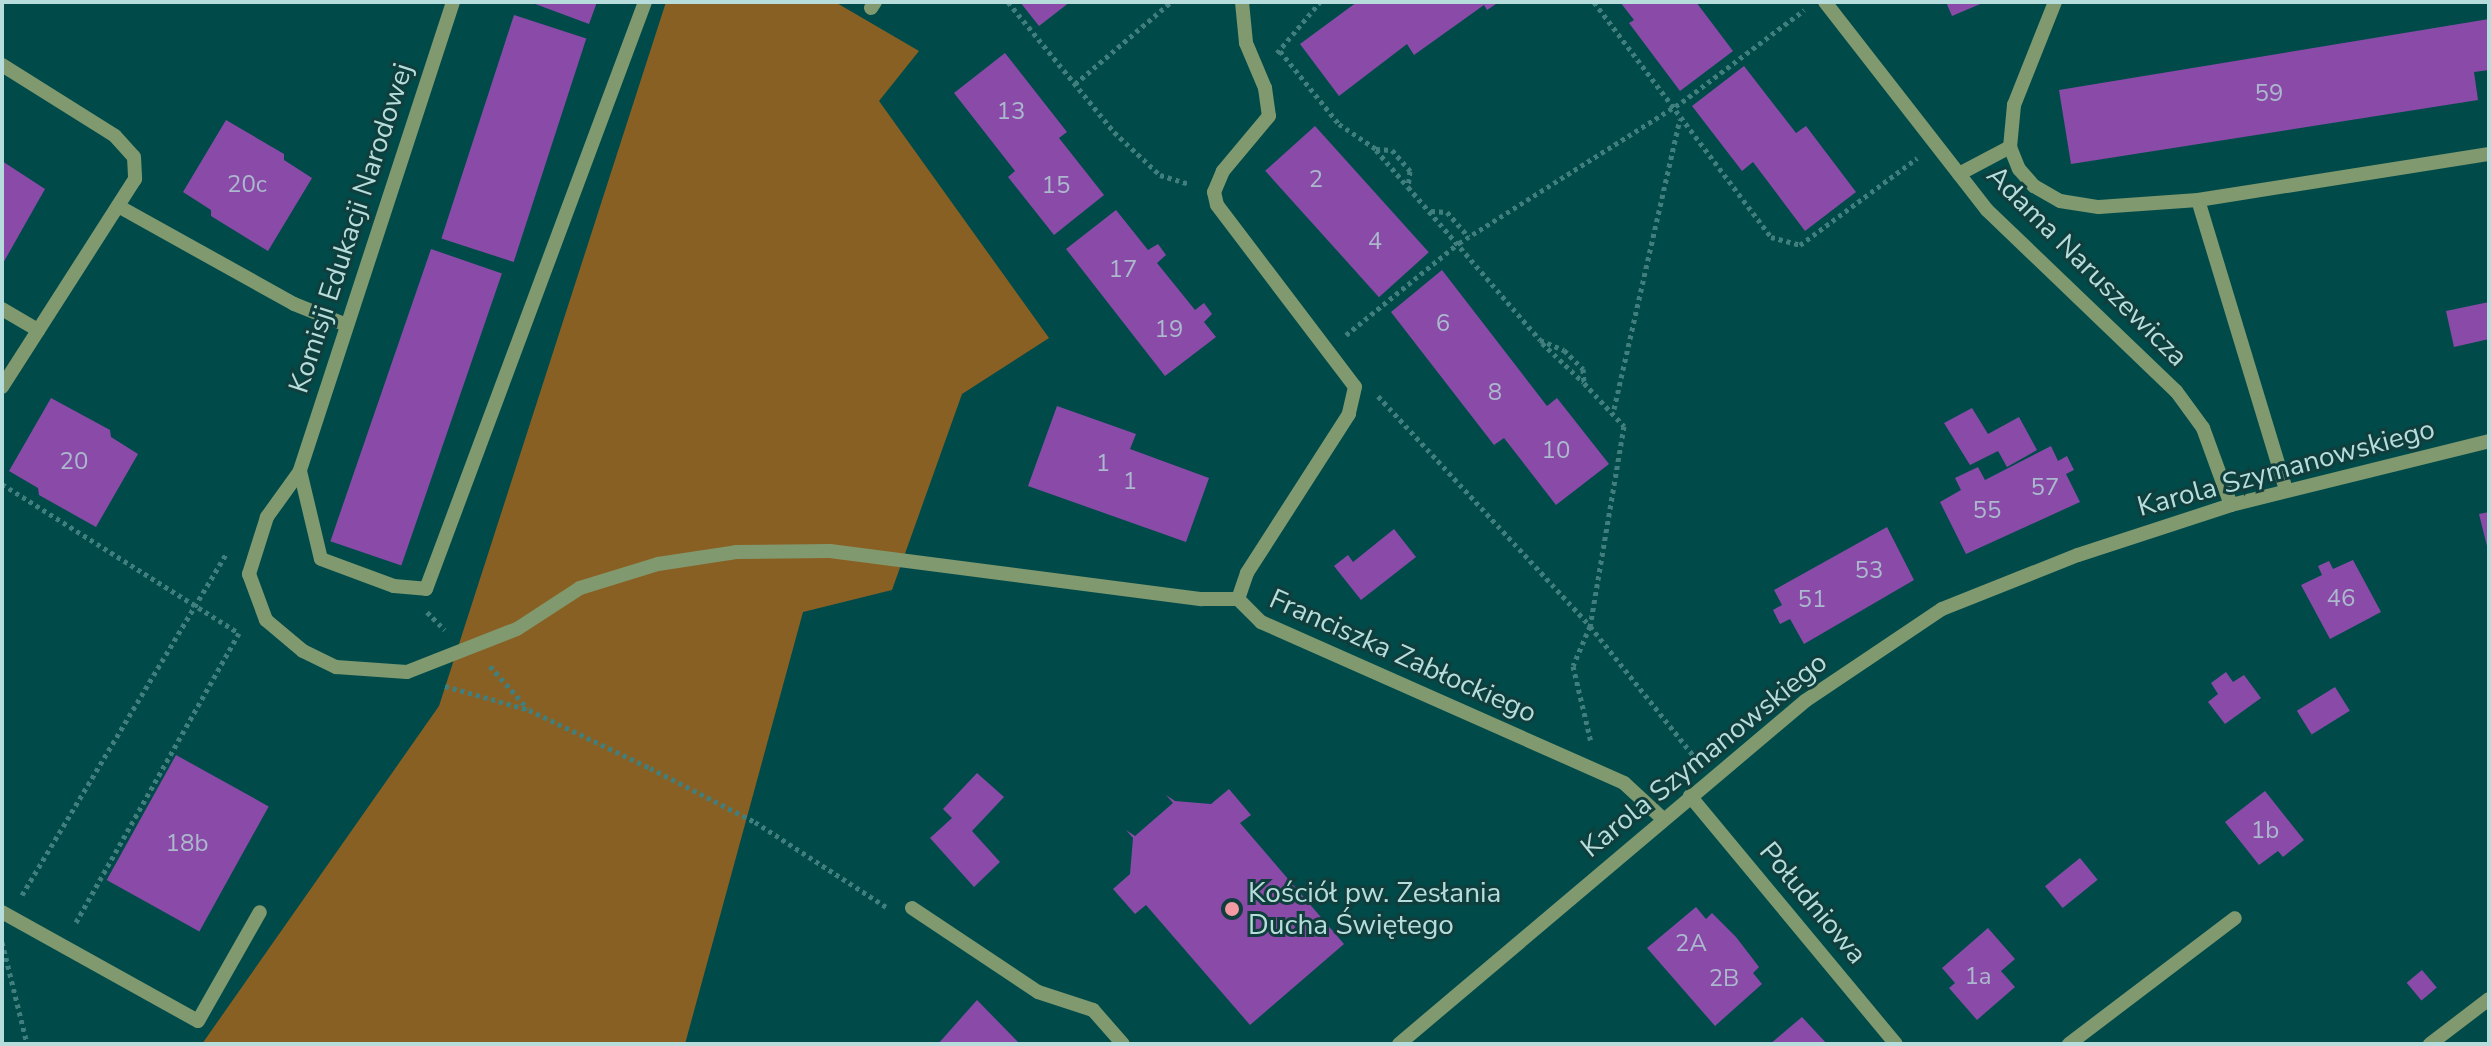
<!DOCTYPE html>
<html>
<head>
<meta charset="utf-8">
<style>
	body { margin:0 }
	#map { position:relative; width:2491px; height:1046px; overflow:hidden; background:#004b4a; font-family:"Nunito Sans",sans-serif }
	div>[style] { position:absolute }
	.green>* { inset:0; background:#896023 }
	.building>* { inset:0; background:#894ba7; transform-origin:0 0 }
	.path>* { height:5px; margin-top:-2.5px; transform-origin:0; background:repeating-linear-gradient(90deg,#417f7e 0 4px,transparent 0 8px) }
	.minor>* { height:14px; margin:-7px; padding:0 7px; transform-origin:7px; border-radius:7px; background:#80996f }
	.dots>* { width:22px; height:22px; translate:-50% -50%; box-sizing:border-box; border:4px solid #103e3d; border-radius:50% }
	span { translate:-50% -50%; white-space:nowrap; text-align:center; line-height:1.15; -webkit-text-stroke:6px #103e3d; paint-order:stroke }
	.number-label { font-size:24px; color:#abb8ce }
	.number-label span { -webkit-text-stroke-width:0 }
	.street-label { font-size:28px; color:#b6dddb }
	.poi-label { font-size:28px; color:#b6dddb }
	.left { translate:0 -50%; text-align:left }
	.frame { position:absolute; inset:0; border:4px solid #b6dddb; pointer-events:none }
</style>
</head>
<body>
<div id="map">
	<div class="green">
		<div style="clip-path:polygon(666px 2px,835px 2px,919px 51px,879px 101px,1049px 338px,962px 394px,892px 590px,803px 612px,685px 1044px,202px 1044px,439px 706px)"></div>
	</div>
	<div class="building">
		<div style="clip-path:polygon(530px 2px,597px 2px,589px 24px)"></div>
		<div style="clip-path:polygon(1020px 2px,1070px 2px,1039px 26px)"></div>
		<div style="clip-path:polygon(1357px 2px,1375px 4px,1499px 2px,1487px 10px,1484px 5px,1414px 55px,1407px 44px,1339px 96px,1300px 44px)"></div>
		<div style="clip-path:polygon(1620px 2px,1696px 2px,1733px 51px,1680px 91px,1629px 23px,1634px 20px)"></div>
		<div style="clip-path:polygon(1946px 2px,1985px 2px,1952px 16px)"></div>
		<div style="left:514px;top:15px;width:76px;height:235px;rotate:18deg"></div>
		<div style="clip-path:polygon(2489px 19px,2489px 70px,2474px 72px,2478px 100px,2071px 164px,2059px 90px)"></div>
		<div style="clip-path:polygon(1005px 53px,1067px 132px,1059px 138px,1104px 195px,1054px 235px,1008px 177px,1015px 171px,954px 93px)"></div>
		<div style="clip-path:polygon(1744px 66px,1796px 133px,1806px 126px,1856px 192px,1805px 231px,1753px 162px,1742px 171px,1692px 106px)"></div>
		<div style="clip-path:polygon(226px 120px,284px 154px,284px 160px,312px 178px,268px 251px,211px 216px,211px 210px,183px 192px)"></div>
		<div style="left:1315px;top:126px;width:170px;height:67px;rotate:48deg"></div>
		<div style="clip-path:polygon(2px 161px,45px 189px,2px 265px)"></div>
		<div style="clip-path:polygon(1116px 210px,1148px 250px,1158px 244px,1166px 255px,1157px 263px,1195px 310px,1204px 303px,1212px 314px,1204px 322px,1216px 337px,1165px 376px,1066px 249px)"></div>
		<div style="left:431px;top:249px;width:75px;height:309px;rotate:19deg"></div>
		<div style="clip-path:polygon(1442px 270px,1547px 406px,1557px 398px,1609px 464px,1556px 505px,1504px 438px,1494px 445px,1391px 312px)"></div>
		<div style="clip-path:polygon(2489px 302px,2489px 339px,2454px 347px,2446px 311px)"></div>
		<div style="clip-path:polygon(51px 398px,110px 430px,111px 437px,138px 454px,96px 527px,39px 495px,38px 488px,9px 471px)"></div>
		<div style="clip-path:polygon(1057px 406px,1136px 434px,1130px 449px,1209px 478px,1186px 542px,1028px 486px)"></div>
		<div style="clip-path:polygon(1972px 408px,1988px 434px,2019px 417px,2037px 450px,2007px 467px,1998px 451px,1970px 465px,1944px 423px)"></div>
		<div style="clip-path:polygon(2051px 446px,2058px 461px,2067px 456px,2074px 470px,2066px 474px,2080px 502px,1966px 554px,1940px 502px,1961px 490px,1955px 478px,1978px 467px,1985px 480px)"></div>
		<div style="clip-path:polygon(2489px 512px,2489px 550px,2488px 550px,2479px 514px)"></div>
		<div style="clip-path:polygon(1887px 527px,1914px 580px,1804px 644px,1790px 619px,1780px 624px,1773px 610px,1782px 605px,1774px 590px)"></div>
		<div style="clip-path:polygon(1394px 529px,1416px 557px,1361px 600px,1334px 566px,1348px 555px,1353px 562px)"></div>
		<div style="clip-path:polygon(2353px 560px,2381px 612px,2330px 639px,2301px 585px,2322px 575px,2318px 566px,2329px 561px,2333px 569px)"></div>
		<div style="clip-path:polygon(2226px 672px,2233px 682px,2244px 675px,2261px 698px,2225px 724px,2208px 702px,2218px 694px,2211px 683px)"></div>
		<div style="left:2335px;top:687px;width:28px;height:45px;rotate:58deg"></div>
		<div style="left:176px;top:755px;width:106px;height:143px;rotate:29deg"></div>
		<div style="clip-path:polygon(977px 773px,1004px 797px,972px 831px,1000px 862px,974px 887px,930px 838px,952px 818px,943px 809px)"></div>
		<div style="clip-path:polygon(1229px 789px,1251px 815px,1240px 823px,1344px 944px,1250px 1025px,1146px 905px,1135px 914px,1113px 889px,1130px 874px,1133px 838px,1126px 830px,1135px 836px,1173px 803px,1166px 795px,1175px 801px,1211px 804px)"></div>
		<div style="clip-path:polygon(2265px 791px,2304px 840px,2283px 857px,2278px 851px,2259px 865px,2225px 822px)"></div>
		<div style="left:2080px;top:858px;width:28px;height:45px;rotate:51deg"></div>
		<div style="clip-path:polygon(1696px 907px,1706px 919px,1712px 913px,1736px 937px,1759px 967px,1753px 973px,1762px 984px,1715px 1026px,1647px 948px)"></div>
		<div style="clip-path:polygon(1988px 928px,2015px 959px,2001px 971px,2015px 987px,1977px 1020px,1949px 988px,1955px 983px,1942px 968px)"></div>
		<div style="left:2422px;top:970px;width:23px;height:20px;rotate:50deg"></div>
		<div style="clip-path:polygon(977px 1000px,1020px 1044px,938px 1044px)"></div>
		<div style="clip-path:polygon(1802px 1017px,1827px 1044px,1770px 1044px,1776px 1039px)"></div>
	</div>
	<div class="path">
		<div style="left:1008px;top:2px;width:168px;rotate:50.8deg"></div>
		<div style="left:1114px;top:132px;width:63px;rotate:43.1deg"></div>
		<div style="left:1160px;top:175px;width:31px;rotate:17deg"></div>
		<div style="left:1594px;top:2px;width:294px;rotate:53deg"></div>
		<div style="left:1771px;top:237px;width:30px;rotate:15deg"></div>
		<div style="left:1800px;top:245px;width:146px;rotate:-36.6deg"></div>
		<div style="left:1280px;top:51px;width:94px;rotate:51.1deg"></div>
		<div style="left:1339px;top:124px;width:45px;rotate:34deg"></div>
		<div style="left:1376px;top:149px;width:16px;rotate:4deg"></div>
		<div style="left:1392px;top:150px;width:28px;rotate:49deg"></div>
		<div style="left:1410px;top:171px;width:16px;rotate:97deg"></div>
		<div style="left:1408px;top:187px;width:202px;rotate:49.2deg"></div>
		<div style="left:1540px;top:340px;width:26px;rotate:23deg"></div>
		<div style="left:1564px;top:350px;width:27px;rotate:45deg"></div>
		<div style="left:1583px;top:369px;width:14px;rotate:86deg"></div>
		<div style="left:1584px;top:383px;width:59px;rotate:47.1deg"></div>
		<div style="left:1624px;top:426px;width:203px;rotate:99.6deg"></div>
		<div style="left:1590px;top:626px;width:171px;rotate:51.4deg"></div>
		<div style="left:1277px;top:53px;width:67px;rotate:-49.9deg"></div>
		<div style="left:1075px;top:84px;width:126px;rotate:-40.5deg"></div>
		<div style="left:1376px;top:150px;width:49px;rotate:49.1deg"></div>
		<div style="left:1431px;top:211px;width:16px;rotate:4deg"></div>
		<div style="left:1447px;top:212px;width:33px;rotate:49deg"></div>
		<div style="left:1346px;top:335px;width:146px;rotate:-39.2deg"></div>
		<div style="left:1459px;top:243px;width:264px;rotate:-32.3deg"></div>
		<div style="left:1682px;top:102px;width:153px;rotate:-37deg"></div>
		<div style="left:1542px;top:343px;width:57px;rotate:43.6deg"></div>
		<div style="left:1378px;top:396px;width:313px;rotate:47.3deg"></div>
		<div style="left:1590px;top:626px;width:43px;rotate:113deg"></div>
		<div style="left:1573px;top:666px;width:78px;rotate:76.7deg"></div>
		<div style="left:1614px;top:409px;width:297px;rotate:-77.2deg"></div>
		<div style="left:2px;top:484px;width:280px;rotate:32.2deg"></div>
		<div style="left:239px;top:633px;width:334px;rotate:119.4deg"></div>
		<div style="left:427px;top:612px;width:25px;rotate:45deg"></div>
		<div style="left:490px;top:666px;width:57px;rotate:48.5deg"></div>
		<div style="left:445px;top:686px;width:87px;rotate:15.9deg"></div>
		<div style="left:529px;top:710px;width:134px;rotate:25.6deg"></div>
		<div style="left:650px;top:768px;width:118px;rotate:27.2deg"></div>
		<div style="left:755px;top:822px;width:158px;rotate:32.9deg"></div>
		<div style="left:22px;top:895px;width:397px;rotate:-59.1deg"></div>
		<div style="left:2px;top:942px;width:105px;rotate:76.2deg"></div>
	</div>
	<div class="minor">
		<div style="left:453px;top:2px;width:493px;rotate:108.1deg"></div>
		<div style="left:300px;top:471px;width:57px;rotate:125.7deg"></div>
		<div style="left:267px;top:517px;width:60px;rotate:107.5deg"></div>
		<div style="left:249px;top:574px;width:49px;rotate:69.7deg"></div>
		<div style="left:266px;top:620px;width:48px;rotate:40deg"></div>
		<div style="left:303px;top:651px;width:37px;rotate:26deg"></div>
		<div style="left:336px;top:667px;width:71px;rotate:4deg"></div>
		<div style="left:407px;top:672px;width:118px;rotate:-21.4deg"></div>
		<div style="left:517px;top:629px;width:75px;rotate:-33.1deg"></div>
		<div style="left:580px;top:588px;width:82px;rotate:-17.1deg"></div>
		<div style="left:658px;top:564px;width:79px;rotate:-8.7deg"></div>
		<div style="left:736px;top:552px;width:94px;rotate:-0.6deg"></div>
		<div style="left:830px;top:551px;width:375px;rotate:7.4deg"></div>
		<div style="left:1202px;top:599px;width:36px"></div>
		<div style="left:1242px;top:2px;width:41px;rotate:84.4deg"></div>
		<div style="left:1246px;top:43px;width:49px;rotate:67.1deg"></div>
		<div style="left:1265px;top:88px;width:28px;rotate:82deg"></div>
		<div style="left:1269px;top:116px;width:72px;rotate:129.9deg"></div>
		<div style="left:1223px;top:171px;width:23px;rotate:113deg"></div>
		<div style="left:1214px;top:192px;width:13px;rotate:77deg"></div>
		<div style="left:1217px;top:205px;width:228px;rotate:52.8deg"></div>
		<div style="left:1355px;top:387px;width:28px;rotate:103deg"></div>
		<div style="left:1349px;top:414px;width:189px;rotate:122.7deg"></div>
		<div style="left:1247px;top:573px;width:28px;rotate:109deg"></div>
		<div style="left:1238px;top:599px;width:33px;rotate:45deg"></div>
		<div style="left:1261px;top:622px;width:397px;rotate:23.9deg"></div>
		<div style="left:1624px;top:783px;width:53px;rotate:42.7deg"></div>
		<div style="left:1825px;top:2px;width:264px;rotate:52.1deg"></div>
		<div style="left:1987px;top:210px;width:262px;rotate:43.8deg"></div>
		<div style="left:2176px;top:391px;width:46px;rotate:53.9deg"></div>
		<div style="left:2203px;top:428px;width:82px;rotate:70deg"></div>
		<div style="left:2055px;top:2px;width:111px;rotate:111.7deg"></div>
		<div style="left:2014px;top:105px;width:42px;rotate:95.4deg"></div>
		<div style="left:2010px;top:147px;width:24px;rotate:68deg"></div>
		<div style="left:2019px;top:169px;width:23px;rotate:49deg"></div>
		<div style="left:2034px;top:186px;width:30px;rotate:30deg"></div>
		<div style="left:2060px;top:201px;width:39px;rotate:9deg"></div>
		<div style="left:2099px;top:207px;width:99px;rotate:-4deg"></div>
		<div style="left:2198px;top:200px;width:295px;rotate:-9deg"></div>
		<div style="left:871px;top:8px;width:7px;rotate:-56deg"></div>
		<div style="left:2px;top:65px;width:133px;rotate:32.1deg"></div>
		<div style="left:115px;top:136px;width:28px;rotate:48deg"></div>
		<div style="left:134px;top:157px;width:22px;rotate:87deg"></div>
		<div style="left:135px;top:179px;width:247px;rotate:122.6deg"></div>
		<div style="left:1959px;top:174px;width:58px;rotate:-27.9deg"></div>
		<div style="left:2198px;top:200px;width:303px;rotate:73.1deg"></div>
		<div style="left:118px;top:206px;width:201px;rotate:29.1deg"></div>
		<div style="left:294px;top:304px;width:54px;rotate:21.8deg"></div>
		<div style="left:2px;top:309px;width:42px;rotate:30.3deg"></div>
		<div style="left:300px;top:471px;width:90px;rotate:76.6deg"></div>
		<div style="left:321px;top:559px;width:78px;rotate:20.3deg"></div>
		<div style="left:394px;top:586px;width:32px;rotate:5deg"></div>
		<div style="left:426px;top:589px;width:627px;rotate:-69.54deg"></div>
		<div style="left:1690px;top:796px;width:322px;rotate:50.3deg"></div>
		<div style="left:912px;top:908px;width:151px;rotate:33.7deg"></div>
		<div style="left:1038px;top:992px;width:58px;rotate:18.1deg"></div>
		<div style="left:1093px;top:1010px;width:45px;rotate:48.6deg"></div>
		<div style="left:2px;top:912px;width:224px;rotate:29.1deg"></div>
		<div style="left:198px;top:1021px;width:125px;rotate:-60.4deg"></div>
		<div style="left:1399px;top:1044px;width:531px;rotate:-40.19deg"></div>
		<div style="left:1805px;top:701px;width:165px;rotate:-33.9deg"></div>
		<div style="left:1942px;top:609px;width:146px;rotate:-21.7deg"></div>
		<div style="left:2078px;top:555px;width:161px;rotate:-18.1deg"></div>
		<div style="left:2231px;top:505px;width:266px;rotate:-13.9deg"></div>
		<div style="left:2069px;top:1044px;width:208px;rotate:-37.2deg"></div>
		<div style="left:2430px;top:1044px;width:74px;rotate:-37.3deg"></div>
	</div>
	<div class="dots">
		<div style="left:1232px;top:909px;background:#f49aa3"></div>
	</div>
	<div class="number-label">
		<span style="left:2269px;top:94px">59</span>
		<span style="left:1011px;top:112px">13</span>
		<span style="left:1316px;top:180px">2</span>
		<span style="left:247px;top:185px">20c</span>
		<span style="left:1056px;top:186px">15</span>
		<span style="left:1375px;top:242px">4</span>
		<span style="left:1123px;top:270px">17</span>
		<span style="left:1443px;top:324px">6</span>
		<span style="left:1169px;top:330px">19</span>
		<span style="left:1495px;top:393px">8</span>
		<span style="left:1556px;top:451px">10</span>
		<span style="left:74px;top:462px">20</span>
		<span style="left:1103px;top:464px">1</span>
		<span style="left:1130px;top:482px">1</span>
		<span style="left:2045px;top:488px">57</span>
		<span style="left:1987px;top:511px">55</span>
		<span style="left:1869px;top:571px">53</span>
		<span style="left:2341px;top:599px">46</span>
		<span style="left:1812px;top:600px">51</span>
		<span style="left:2265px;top:831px">1b</span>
		<span style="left:187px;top:844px">18b</span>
		<span style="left:1691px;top:944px">2A</span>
		<span style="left:1978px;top:977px">1a</span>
		<span style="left:1724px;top:979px">2B</span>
	</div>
	<div class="street-label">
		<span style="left:351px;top:228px;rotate:-72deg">Komisji Edukacji Narodowej</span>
		<span style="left:2087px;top:266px;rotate:45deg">Adama Naruszewicza</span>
		<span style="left:2286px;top:468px;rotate:-15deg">Karola Szymanowskiego</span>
		<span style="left:1403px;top:656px;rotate:24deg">Franciszka Zabłockiego</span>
		<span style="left:1704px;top:755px;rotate:-39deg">Karola Szymanowskiego</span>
		<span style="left:1813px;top:903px;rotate:50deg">Południowa</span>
	</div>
	<div class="poi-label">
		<span class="left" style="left:1248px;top:909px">Kościół pw. Zesłania<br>Ducha Świętego</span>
	</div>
	<div class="frame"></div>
</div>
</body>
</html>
